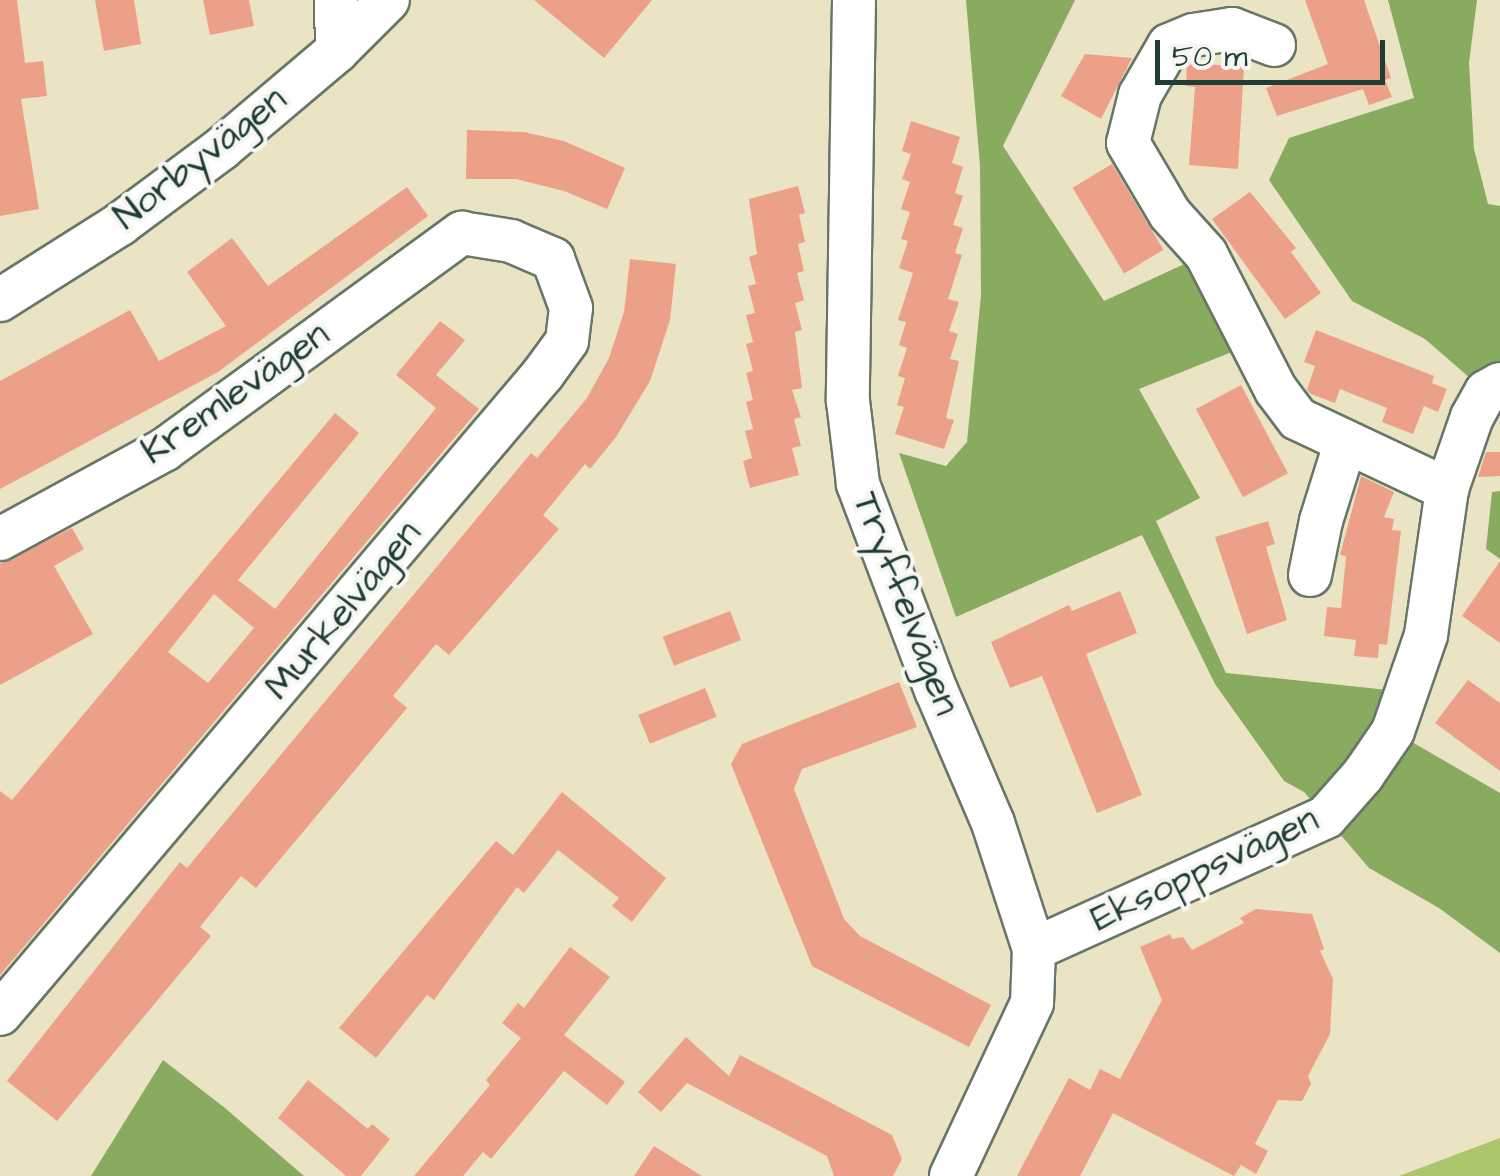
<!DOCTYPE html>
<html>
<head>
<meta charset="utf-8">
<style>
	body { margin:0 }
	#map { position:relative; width:1500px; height:1176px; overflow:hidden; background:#eae4c5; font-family:"Architects Daughter",sans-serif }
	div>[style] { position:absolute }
	.green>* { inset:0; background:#acc66b }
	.forest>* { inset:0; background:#89ab5f }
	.building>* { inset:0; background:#eda088; transform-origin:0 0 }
	.roads { filter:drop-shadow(2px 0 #667767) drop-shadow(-2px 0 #667767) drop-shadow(0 2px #667767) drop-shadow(0 -2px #667767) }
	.minor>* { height:42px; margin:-21px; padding:0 21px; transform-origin:21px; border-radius:21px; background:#fff }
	span { translate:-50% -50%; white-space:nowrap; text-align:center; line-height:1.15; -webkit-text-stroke:8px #f6f6f2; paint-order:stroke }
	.street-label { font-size:38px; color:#1f3d34 }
	.scale { position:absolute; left:1155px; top:40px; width:230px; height:45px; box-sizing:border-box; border:5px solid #1f3d34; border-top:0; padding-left:12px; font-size:30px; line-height:35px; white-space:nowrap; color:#1f3d34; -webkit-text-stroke:8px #f6f6f2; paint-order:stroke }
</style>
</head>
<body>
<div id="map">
	<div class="green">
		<div style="clip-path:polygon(1500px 1138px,1500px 1176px,1399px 1176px)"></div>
	</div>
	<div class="forest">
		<div style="clip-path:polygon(966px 0,1075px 0,1003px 146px,1104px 301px,1206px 254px,1252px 344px,1139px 389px,1200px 498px,1156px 521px,1226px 673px,1407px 692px,1393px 731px,1500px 793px,1500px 953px,1439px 908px,1369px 868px,1304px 792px,1284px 781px,1215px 684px,1142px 535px,956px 617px,899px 453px,946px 466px,967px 442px,981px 295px,980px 166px)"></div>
		<div style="clip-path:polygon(1388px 0,1477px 0,1469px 63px,1474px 149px,1488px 204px,1500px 206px,1500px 384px,1486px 392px,1425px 339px,1352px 301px,1269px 180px,1289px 138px,1414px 98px)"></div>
		<div style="clip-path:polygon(1500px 491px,1500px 559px,1486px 549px,1492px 492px)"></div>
		<div style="clip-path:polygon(163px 1060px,225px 1108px,304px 1176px,91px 1176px)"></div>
	</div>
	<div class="building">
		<div style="clip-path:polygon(0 0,17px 0,25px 63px,43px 61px,47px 96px,21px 99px,39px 209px,0 216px)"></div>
		<div style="clip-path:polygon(95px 0,134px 0,141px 44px,104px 51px)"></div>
		<div style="clip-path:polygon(203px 0,249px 0,254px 26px,210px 35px)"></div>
		<div style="clip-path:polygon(534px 0,652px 0,604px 58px)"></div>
		<div style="clip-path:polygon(1305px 0,1364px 0,1391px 78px,1385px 80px,1392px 97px,1369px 105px,1363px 89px,1277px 116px,1266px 88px,1328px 64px)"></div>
		<div style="clip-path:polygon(1085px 54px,1132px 58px,1101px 119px,1061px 96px)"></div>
		<div style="clip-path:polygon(1192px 63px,1244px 67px,1238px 169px,1189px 165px,1195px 87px,1186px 86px,1187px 64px)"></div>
		<div style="clip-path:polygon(911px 121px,960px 137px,952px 163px,963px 167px,955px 193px,963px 196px,953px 225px,963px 228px,955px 253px,962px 255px,948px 299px,959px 302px,949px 331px,958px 334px,950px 359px,959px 361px,946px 418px,954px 420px,944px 449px,895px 434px,904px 407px,897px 405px,905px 378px,898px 376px,907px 348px,899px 345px,906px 322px,898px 320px,913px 273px,899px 268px,908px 241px,901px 239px,910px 212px,901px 209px,910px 182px,902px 179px,911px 154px,902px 151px)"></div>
		<div style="clip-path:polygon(467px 130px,524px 132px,564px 141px,625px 168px,607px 209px,564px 191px,516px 179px,466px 179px)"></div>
		<div style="left:1112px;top:164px;width:100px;height:46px;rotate:59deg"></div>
		<div style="clip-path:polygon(798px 186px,805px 213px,799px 215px,805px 242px,798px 244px,804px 271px,797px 273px,804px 300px,795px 303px,802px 330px,795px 332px,802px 388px,792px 390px,801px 417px,794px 419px,801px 446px,792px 448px,799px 475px,750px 488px,743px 461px,752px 458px,745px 431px,753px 429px,746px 402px,753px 400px,746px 373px,753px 371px,746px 344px,753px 342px,746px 315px,755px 313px,748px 286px,756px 284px,749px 257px,757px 254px,749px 199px)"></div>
		<div style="clip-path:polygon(407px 187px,428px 216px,218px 372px,0 489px,0 381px,130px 310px,159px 361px,226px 326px,187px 272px,232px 238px,268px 286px)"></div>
		<div style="clip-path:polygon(1250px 192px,1296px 248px,1291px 252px,1321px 293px,1285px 319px,1212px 219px)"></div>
		<div style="clip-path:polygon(630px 259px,676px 264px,670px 320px,650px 381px,616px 437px,590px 469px,585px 464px,543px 515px,559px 529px,449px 655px,436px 644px,393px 696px,407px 708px,256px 888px,241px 876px,200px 927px,211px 936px,57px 1121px,7px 1081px,180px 862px,187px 868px,531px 453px,537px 458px,587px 398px,609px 358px,624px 312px)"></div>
		<div style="clip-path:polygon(evenodd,440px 321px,465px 340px,436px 375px,479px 409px,0 975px,0 791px,12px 800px,335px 413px,359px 433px,238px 580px,275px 609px,436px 408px,396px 375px,440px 321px,214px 594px,254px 628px,208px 683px,168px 652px,214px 594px)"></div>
		<div style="clip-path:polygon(1316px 330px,1434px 376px,1432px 383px,1447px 389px,1438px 412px,1424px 406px,1413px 434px,1382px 422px,1387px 408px,1340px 389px,1335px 403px,1311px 394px,1307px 390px,1315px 366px,1304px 362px)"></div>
		<div style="left:1241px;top:385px;width:100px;height:51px;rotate:62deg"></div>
		<div style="clip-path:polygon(1486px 452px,1500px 452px,1500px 476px,1478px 477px)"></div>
		<div style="clip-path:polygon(1361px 476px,1394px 492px,1384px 517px,1394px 519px,1392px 530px,1401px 531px,1387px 645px,1379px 644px,1378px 658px,1354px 656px,1356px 640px,1324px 636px,1327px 607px,1341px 608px,1346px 556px,1340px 555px)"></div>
		<div style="clip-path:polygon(1268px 521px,1275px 544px,1266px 547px,1287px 620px,1247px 634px,1215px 537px)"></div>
		<div style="clip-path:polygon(72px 528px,84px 549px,54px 566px,93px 634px,0 685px,0 564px)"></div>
		<div style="clip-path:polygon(1500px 561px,1500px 643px,1462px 616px)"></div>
		<div style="clip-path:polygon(1120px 591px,1137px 633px,1086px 654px,1142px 795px,1097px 813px,1042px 676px,1010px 688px,991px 642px,1069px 605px,1072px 611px)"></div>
		<div style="left:730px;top:611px;width:31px;height:72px;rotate:69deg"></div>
		<div style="clip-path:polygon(1468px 680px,1500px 703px,1500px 771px,1435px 723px)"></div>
		<div style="clip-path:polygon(899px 682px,917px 727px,802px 769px,794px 789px,844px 919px,860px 936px,991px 1005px,969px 1047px,812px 966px,731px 764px,742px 744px)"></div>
		<div style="left:705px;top:688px;width:31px;height:72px;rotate:68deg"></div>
		<div style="clip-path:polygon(562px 792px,666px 878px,632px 922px,612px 906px,619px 898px,558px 850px,524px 893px,517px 887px,434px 1000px,427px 995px,376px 1058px,339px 1028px,496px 841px,513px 855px)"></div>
		<div style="clip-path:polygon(1256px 909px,1312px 914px,1324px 949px,1320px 951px,1333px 979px,1330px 1034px,1308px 1076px,1311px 1084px,1302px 1101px,1278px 1100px,1255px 1144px,1268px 1151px,1256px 1174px,1241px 1165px,1234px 1176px,1113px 1113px,1080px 1176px,1017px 1176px,1069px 1078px,1090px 1090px,1100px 1069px,1120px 1079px,1162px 1000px,1140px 947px,1170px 934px,1172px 939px,1183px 937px,1192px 950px,1244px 923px,1240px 918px)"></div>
		<div style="clip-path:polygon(570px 947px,610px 977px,564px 1035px,625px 1082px,607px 1105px,564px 1071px,491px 1159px,483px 1152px,463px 1176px,414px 1176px,490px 1085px,486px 1080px,521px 1038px,502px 1023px,518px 1003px,524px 1008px)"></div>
		<div style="clip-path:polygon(686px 1037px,729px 1076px,740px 1055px,892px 1135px,902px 1159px,893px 1176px,834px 1176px,827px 1156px,687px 1083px,661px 1112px,638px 1092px)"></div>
		<div style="clip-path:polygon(308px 1080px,368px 1129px,372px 1124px,390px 1139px,361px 1176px,346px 1176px,278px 1118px)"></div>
		<div style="clip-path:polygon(654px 1146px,702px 1176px,634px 1176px)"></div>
	</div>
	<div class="roads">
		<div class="minor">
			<div style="left:336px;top:0;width:51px;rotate:88.9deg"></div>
			<div style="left:854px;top:0;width:401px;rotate:90.9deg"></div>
			<div style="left:848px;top:401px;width:84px;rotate:83.1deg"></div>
			<div style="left:858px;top:484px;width:220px;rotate:69.3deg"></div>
			<div style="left:936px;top:690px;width:145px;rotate:66.8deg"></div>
			<div style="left:993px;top:823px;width:133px;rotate:72deg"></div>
			<div style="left:1034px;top:949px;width:54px;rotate:92.1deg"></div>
			<div style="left:1032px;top:1003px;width:191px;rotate:115.1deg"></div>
			<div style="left:1274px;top:45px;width:45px;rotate:-159.1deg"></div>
			<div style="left:1232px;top:29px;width:39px;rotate:171deg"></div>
			<div style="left:1193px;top:35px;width:26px;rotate:157deg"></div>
			<div style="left:1169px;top:45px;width:58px;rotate:120.1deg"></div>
			<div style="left:1140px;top:95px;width:49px;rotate:104deg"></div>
			<div style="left:1128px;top:143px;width:82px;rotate:59.4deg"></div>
			<div style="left:1170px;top:214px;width:54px;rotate:48deg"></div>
			<div style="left:1206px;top:254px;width:153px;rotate:62.8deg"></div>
			<div style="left:1276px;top:390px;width:36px;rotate:53deg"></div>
			<div style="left:1298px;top:419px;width:165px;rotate:25.2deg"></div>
			<div style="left:0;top:300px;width:142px;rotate:-32.3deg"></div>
			<div style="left:120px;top:224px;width:126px;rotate:-36.6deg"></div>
			<div style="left:221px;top:149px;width:152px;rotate:-40.2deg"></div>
			<div style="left:337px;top:51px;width:72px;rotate:-45deg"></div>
			<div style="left:0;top:539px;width:187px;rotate:-28.5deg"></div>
			<div style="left:164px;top:450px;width:369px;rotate:-36.1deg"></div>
			<div style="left:462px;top:233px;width:50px;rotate:9.3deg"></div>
			<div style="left:511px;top:241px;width:46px;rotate:23.2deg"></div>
			<div style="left:553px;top:259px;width:52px;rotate:69.8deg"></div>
			<div style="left:571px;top:308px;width:33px;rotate:97deg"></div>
			<div style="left:567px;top:341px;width:41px;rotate:126deg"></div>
			<div style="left:543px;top:374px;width:839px;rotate:130.31deg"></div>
			<div style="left:1310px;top:575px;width:55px;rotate:-78.5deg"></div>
			<div style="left:1321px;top:521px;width:81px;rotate:-72.7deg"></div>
			<div style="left:1034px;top:949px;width:320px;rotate:-24.3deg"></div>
			<div style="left:1326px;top:817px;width:56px;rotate:-48.6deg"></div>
			<div style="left:1363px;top:775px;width:53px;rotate:-55.7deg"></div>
			<div style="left:1393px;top:731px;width:102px;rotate:-71deg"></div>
			<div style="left:1426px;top:635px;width:148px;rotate:-81.8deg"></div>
			<div style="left:1447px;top:489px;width:76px;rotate:-70.9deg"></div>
			<div style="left:1472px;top:417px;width:29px;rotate:-61deg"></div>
			<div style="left:1486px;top:392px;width:16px;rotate:-30deg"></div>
		</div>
	</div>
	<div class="street-label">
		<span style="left:201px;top:159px;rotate:-38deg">Norbyvägen</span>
		<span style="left:236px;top:394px;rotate:-35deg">Kremlevägen</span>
		<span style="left:905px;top:604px;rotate:69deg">Tryffelvägen</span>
		<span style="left:344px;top:611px;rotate:-50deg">Murkelvägen</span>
		<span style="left:1205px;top:870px;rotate:-25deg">Eksoppsvägen</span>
	</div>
	<div class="scale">50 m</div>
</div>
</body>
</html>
